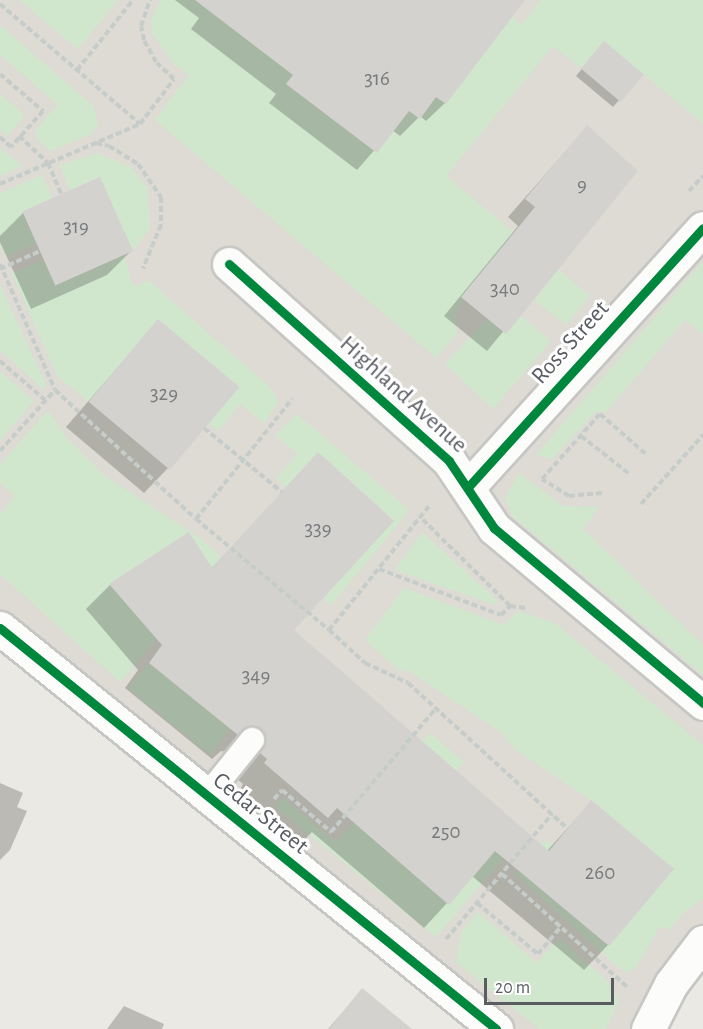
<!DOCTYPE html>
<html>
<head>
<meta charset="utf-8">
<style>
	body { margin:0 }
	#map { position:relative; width:703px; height:1029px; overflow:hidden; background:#eae9e3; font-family:"Alegreya Sans",sans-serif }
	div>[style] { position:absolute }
	.education>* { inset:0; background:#dddbd3 }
	.green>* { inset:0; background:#d0e7ce; transform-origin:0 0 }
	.shadow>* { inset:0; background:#0003 }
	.building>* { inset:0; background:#d3d2ce; transform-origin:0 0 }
	.path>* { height:4px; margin-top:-2px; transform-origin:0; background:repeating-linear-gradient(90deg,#c6ccc9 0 6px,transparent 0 9px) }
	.roads { filter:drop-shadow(2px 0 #c6c6c4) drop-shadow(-2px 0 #c6c6c4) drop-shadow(0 2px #c6c6c4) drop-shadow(0 -2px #c6c6c4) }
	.service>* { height:24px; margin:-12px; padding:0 12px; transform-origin:12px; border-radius:12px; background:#fcfcfb }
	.minor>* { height:33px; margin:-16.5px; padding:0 16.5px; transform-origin:16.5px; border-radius:16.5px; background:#fcfcfb }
	.cycleway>* { height:9px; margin:-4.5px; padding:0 4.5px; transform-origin:4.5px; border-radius:4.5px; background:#00873e }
	span { translate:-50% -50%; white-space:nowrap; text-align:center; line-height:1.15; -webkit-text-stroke:6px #fff; paint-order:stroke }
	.number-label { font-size:21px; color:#787b7e }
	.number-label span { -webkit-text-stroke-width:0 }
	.street-label { font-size:24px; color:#595d62 }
	.scale { position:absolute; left:484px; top:978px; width:130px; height:27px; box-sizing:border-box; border:3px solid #595d62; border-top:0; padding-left:8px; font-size:18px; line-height:21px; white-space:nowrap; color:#595d62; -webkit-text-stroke:4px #fff; paint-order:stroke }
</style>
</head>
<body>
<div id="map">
	<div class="education">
		<div style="clip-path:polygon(0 0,703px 0,703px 942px,648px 1029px,496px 1029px,0 628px)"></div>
	</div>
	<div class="green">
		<div style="clip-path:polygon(19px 0,118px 0,78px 49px)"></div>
		<div style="clip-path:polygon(161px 0,216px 0,293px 75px,287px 83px,377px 153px,409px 111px,420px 119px,436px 97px,446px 104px,512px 17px,522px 25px,541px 0,703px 0,703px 124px,604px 41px,582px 69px,553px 46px,446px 176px,590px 296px,566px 325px,534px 300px,550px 281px,505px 244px,461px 297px,465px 300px,456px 311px,457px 334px,436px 358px,155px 120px,189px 75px,173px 63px,152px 33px,151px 20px)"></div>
		<div style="clip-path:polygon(0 25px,93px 106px,98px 123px,92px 134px,50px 151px,37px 139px,36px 129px,58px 105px,0 55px)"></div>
		<div style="clip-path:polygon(0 94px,25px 115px,7px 136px,0 130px)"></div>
		<div style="clip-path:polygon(0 147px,22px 166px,0 176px)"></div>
		<div style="clip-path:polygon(97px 153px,131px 167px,147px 188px,150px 228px,133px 251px,100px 177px,70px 190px,60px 165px)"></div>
		<div style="clip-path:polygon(42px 175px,52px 198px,22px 212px,36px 243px,6px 257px,0 242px,0 193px)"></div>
		<div style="clip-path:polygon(124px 255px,133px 286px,149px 281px,273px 390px,278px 402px,264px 423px,240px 404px,218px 431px,208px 423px,239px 386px,158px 320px,89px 402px,57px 376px,12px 273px,44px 260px,56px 286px)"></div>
		<div style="clip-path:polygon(703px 261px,703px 334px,685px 320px,606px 412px,596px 411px,552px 459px,536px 455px)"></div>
		<div style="clip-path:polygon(0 284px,46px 385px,43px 389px,0 350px)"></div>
		<div style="clip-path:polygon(521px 316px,551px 341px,493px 409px,445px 364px,487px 319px,506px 334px)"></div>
		<div style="clip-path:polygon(0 371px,34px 401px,0 441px)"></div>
		<div style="clip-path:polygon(48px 410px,66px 437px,105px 476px,204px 541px,237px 573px,225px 589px,188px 532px,110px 583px,157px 639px,120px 682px,0 574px,0 514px,15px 496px,0 483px,0 465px)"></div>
		<div style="clip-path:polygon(297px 414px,406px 507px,408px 512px,331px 605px,324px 598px,394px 520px,318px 452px,286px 487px,276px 478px,298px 454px,275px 435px)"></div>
		<div style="clip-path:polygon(519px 473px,563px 506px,599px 507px,583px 529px,703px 645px,703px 675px,512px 516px,505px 498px)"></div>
		<div style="clip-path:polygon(422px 532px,498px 601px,495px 605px,395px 570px)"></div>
		<div style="clip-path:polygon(404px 588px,504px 625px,518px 611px,555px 623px,703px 745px,703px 899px,685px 911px,669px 930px,660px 926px,636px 968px,629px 972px,619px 968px,515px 874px,539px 843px,549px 841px,554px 845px,527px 878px,609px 946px,674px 869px,591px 800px,516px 750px,498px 730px,404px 668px,401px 672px,365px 640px)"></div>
		<div style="left:149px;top:663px;width:105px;height:33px;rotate:39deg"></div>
		<div style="clip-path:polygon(430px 733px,464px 762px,456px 771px,449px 904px,518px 824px,527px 831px,436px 937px,275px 807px,283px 798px,336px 842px)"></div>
		<div style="clip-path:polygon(478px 912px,537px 963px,559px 938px,601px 975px,613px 987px,619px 1001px,606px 1029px,539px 1029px,456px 962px,461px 932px)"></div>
	</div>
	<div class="shadow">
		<div style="clip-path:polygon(175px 0,494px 0,512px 14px,445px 103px,426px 121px,420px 116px,400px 136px,392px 130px,357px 170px,269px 103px,276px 94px,191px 29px,199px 18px)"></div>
		<div style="clip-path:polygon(597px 50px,642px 74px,613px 107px,576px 76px)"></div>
		<div style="clip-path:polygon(587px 127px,636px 171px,487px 351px,444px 316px,518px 226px,508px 217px)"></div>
		<div style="clip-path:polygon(23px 213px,131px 251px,107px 275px,31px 309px,0 242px,0 236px)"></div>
		<div style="clip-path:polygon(158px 321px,168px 468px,144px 493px,66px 427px)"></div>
		<div style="clip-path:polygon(318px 454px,292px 630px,547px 851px,591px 802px,608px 945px,584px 970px,472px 876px,424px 928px,312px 832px,302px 842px,241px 788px,243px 784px,236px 778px,237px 754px,221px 751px,212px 759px,125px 688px,138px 670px,86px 609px,110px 585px,211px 569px)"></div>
		<div style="clip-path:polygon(0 783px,23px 793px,17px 807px,27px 811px,10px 850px,0 860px)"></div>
		<div style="clip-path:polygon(362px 990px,410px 1029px,328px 1029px)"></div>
		<div style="clip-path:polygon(124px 1006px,164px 1024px,162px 1029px,107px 1029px)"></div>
	</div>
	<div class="building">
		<div style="clip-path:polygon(195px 0,525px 0,446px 104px,436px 97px,420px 119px,409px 111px,377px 153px,286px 84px,293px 75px)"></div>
		<div style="left:604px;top:41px;width:52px;height:36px;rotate:40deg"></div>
		<div style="clip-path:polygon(587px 125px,638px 171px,506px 334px,461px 297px,535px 207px,525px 199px)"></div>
		<div style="left:100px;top:177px;width:81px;height:85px;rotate:66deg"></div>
		<div style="left:158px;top:319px;width:106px;height:108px;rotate:40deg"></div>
		<div style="clip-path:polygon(318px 452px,394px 521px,294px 630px,549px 851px,591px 800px,674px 869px,609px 946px,495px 851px,449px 905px,337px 808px,328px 818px,264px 763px,267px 759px,260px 753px,265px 735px,260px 729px,247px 727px,238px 735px,149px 663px,162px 645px,109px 584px,189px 532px,212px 568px)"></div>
		<div style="clip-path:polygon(362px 988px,412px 1029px,329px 1029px)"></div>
	</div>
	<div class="path">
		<div style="left:0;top:4px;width:184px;rotate:40.6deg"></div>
		<div style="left:77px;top:70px;width:90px;rotate:-51.3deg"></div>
		<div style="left:0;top:74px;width:57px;rotate:40.7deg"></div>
		<div style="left:43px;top:111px;width:48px;rotate:131.6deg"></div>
		<div style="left:11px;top:147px;width:15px;rotate:-138deg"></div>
		<div style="left:19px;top:136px;width:40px;rotate:43deg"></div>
		<div style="left:48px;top:163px;width:34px;rotate:67deg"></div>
		<div style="left:96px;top:143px;width:13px;rotate:13deg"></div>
		<div style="left:109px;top:146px;width:34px;rotate:32deg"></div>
		<div style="left:138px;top:164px;width:40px;rotate:55.1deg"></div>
		<div style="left:161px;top:197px;width:28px;rotate:90deg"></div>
		<div style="left:161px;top:225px;width:47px;rotate:112.7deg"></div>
		<div style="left:0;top:184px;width:152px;rotate:-23.2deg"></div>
		<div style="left:140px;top:124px;width:56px;rotate:-52.9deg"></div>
		<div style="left:174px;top:79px;width:25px;rotate:-137deg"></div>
		<div style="left:156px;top:62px;width:25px;rotate:-119deg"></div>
		<div style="left:144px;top:40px;width:14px;rotate:-102deg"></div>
		<div style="left:141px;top:26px;width:28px;rotate:-71deg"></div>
		<div style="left:689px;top:191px;width:21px;rotate:-47deg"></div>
		<div style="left:0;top:264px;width:137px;rotate:66.4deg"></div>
		<div style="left:55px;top:390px;width:191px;rotate:42.5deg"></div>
		<div style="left:196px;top:519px;width:173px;rotate:39.8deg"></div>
		<div style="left:329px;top:630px;width:161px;rotate:-51.1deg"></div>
		<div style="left:0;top:269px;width:44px;rotate:-24.2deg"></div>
		<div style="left:0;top:361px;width:60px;rotate:40.9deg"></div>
		<div style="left:204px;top:428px;width:101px;rotate:39.4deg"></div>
		<div style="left:581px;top:436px;width:63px;rotate:38deg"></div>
		<div style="left:0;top:451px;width:82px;rotate:-48deg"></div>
		<div style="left:602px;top:493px;width:33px;rotate:175deg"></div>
		<div style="left:569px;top:496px;width:32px;rotate:-148deg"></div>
		<div style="left:542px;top:479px;width:87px;rotate:-48.3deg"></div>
		<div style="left:600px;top:414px;width:62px;rotate:41.1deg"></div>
		<div style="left:641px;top:504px;width:93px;rotate:-48.1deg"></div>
		<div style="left:196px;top:519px;width:154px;rotate:-51.3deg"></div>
		<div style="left:379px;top:569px;width:130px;rotate:20.7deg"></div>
		<div style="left:501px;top:615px;width:13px;rotate:-45deg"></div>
		<div style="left:510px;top:606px;width:127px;rotate:-135.3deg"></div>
		<div style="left:510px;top:606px;width:17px;rotate:7deg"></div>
		<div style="left:329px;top:630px;width:49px;rotate:42.5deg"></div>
		<div style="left:365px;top:663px;width:47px;rotate:24.9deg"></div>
		<div style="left:408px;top:683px;width:215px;rotate:42.4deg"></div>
		<div style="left:274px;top:799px;width:12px;rotate:-48deg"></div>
		<div style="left:282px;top:790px;width:65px;rotate:40.6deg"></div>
		<div style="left:331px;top:832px;width:162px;rotate:-49.7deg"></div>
		<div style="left:502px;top:874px;width:169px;rotate:42.1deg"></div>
		<div style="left:477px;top:903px;width:80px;rotate:39.9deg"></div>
		<div style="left:538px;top:954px;width:35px;rotate:-50deg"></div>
		<div style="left:446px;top:939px;width:164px;rotate:-49.7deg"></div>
	</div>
	<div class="roads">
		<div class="service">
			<div style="left:207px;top:796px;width:72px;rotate:-51.2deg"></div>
		</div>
		<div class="minor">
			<div style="left:229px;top:264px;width:295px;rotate:41.8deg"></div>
			<div style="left:449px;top:461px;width:81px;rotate:56.1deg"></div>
			<div style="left:494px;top:528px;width:273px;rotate:39.9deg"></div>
			<div style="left:469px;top:486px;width:348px;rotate:-47.8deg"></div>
			<div style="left:0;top:628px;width:638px;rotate:38.95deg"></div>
			<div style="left:648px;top:1029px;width:51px;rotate:-62.9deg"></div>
			<div style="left:671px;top:984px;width:53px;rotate:-52.7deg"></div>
		</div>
	</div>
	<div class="cycleway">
		<div style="left:229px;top:264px;width:295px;rotate:41.8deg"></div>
		<div style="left:449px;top:461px;width:81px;rotate:56.1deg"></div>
		<div style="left:494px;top:528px;width:273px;rotate:39.9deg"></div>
		<div style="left:469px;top:486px;width:348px;rotate:-47.8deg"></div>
		<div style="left:0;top:628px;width:638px;rotate:38.95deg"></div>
	</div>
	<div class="number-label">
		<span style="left:377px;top:79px">316</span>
		<span style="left:582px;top:185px">9</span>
		<span style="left:76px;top:227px">319</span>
		<span style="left:505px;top:289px">340</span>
		<span style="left:164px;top:394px">329</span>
		<span style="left:318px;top:529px">339</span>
		<span style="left:256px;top:676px">349</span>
		<span style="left:446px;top:832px">250</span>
		<span style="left:600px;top:873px">260</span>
	</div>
	<div class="street-label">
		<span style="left:571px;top:343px;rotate:-48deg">Ross Street</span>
		<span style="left:403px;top:395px;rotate:42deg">Highland Avenue</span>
		<span style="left:260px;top:814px;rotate:39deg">Cedar Street</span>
	</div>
	<div class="scale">20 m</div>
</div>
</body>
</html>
